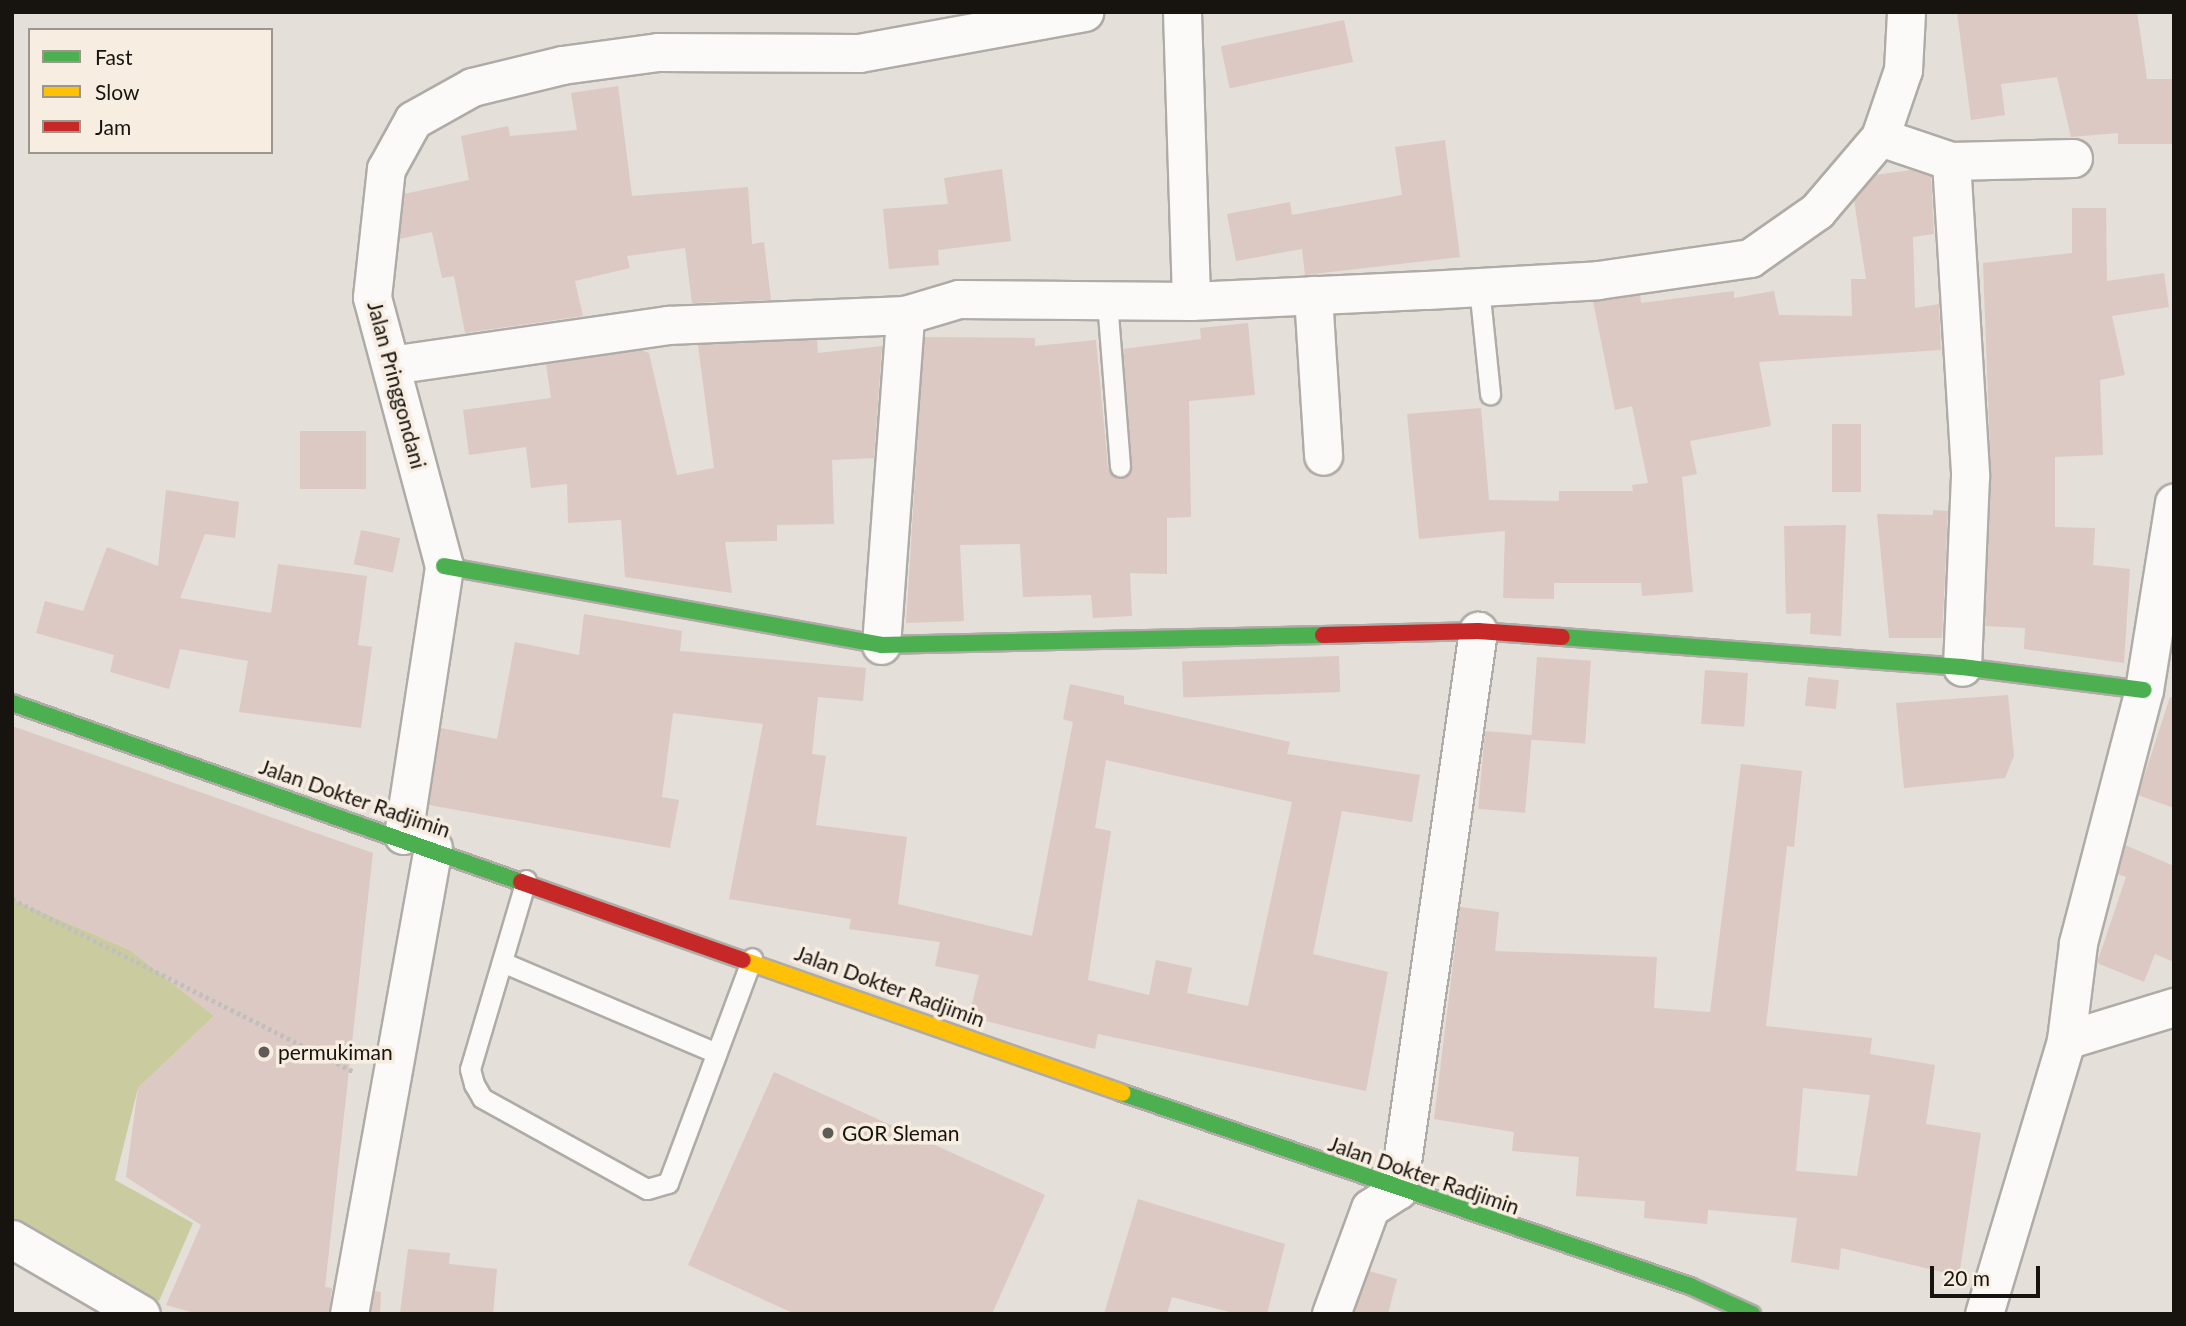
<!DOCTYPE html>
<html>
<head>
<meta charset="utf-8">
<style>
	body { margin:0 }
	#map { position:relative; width:2186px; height:1326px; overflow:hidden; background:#e4dfd8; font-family:Lato,sans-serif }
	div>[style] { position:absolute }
	.green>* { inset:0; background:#cacca0 }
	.building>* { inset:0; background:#dcc9c3; transform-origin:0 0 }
	.path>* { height:4.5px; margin-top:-2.25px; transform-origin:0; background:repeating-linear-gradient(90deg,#c1bfbd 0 3.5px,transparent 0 7px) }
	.roads { filter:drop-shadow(2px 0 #afaba6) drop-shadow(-2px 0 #afaba6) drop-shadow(0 2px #afaba6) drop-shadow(0 -2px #afaba6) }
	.lane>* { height:19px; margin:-9.5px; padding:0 9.5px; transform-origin:9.5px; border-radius:9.5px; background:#fbfaf9 }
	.street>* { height:37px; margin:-18.5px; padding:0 18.5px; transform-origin:18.5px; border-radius:18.5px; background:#fbfaf9 }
	.fast>* { height:16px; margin:-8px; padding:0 8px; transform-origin:8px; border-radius:8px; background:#4caf50 }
	.slow>* { height:16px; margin:-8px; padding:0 8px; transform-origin:8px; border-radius:8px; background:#ffc107 }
	.jam>* { height:16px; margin:-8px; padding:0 8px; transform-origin:8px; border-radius:8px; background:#c62828 }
	.dots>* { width:19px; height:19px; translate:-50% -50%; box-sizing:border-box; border:4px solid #f7ede0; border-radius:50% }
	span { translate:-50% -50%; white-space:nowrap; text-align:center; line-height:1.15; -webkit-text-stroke:7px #f7ede0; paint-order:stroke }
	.street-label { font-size:21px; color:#171410 }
	.poi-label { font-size:21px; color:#171410 }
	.left { translate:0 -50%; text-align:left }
	.frame { position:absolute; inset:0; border:14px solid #171410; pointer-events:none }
	.legend { position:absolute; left:28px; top:28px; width:245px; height:126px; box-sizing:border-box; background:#f7ede0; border:2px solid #9d968d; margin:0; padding:9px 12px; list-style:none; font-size:21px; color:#171410 }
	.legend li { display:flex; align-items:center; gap:14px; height:35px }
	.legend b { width:35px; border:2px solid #9d968d }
	.scale { position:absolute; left:1930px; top:1266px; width:110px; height:32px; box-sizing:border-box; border:4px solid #171410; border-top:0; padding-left:9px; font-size:21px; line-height:24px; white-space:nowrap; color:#171410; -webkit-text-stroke:5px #f7ede0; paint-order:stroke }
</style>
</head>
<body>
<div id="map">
	<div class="green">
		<div style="clip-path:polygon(12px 899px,130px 950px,214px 1016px,138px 1088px,115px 1180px,193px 1223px,159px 1301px,12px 1226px)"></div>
	</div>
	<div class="building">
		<div style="clip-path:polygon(1957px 12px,2137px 12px,2147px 79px,2174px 79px,2174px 144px,2118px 144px,2118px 133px,2071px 137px,2057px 77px,2001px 84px,2005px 115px,1971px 120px)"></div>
		<div style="left:1344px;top:20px;width:43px;height:126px;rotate:78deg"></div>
		<div style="clip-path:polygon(618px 86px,632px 196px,748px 187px,752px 244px,764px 242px,771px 300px,692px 303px,685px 248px,627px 256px,630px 268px,575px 281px,583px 316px,465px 333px,454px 276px,442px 278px,432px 232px,399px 239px,404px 194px,469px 180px,461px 136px,508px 126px,510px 136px,577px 130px,571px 93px)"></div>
		<div style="clip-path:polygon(1445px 140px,1460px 257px,1305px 275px,1302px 249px,1236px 261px,1227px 214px,1290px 202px,1292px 215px,1402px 195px,1395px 147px)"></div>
		<div style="clip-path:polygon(1002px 169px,1011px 241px,938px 250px,939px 265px,889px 269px,883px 209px,948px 204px,944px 178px)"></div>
		<div style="clip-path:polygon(1911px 170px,1931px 176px,1934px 234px,1913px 237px,1915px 308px,1939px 304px,1941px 350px,1759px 362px,1771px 426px,1690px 441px,1697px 474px,1682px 477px,1693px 592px,1642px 596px,1641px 583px,1554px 583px,1554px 599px,1503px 598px,1505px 531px,1419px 539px,1407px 414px,1481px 408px,1489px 500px,1559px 501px,1559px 491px,1633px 491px,1632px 485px,1648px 483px,1632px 406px,1615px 410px,1593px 301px,1640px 295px,1641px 303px,1734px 291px,1734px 298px,1774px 291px,1779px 315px,1852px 316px,1851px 279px,1866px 279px,1854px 200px,1875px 175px)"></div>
		<div style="clip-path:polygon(2072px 208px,2106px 208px,2107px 281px,2164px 273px,2169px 307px,2112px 316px,2125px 375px,2100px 380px,2103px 455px,2055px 457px,2055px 527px,2095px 528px,2093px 565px,2130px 569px,2124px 663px,2024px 649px,2025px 628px,1985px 626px,1991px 477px,1983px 263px,2072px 253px)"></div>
		<div style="clip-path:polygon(1248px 323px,1255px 395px,1189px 401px,1191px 517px,1167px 518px,1167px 574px,1130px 573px,1132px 616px,1093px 618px,1091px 595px,1023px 597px,1020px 544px,960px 545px,964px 621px,906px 623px,924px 337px,1035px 338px,1035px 346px,1096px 340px,1108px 467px,1120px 478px,1132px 465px,1123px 349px,1201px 339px,1200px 328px)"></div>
		<div style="clip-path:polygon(817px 340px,818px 353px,882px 346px,874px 458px,832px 460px,834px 524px,777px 525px,777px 541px,725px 542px,732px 593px,625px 577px,621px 520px,568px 523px,567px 484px,531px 488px,526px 447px,469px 455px,463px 410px,551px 398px,546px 364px,641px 350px,649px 353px,677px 475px,714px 468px,698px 345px)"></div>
		<div style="left:1832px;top:424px;width:29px;height:68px"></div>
		<div style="left:300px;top:431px;width:66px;height:58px"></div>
		<div style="clip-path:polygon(166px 490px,239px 502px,235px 538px,205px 534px,180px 598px,271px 613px,278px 564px,367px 576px,358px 645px,372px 647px,361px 728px,239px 712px,248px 661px,180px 649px,169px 689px,110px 672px,114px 655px,36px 633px,45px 601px,83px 611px,107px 547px,158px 566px)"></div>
		<div style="clip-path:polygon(1933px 510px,1948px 511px,1942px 638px,1889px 638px,1877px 514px,1933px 515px)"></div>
		<div style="clip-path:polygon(1846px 525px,1841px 636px,1810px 634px,1811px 613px,1786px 614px,1784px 526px)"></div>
		<div style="left:361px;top:530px;width:40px;height:35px;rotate:12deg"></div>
		<div style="clip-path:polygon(evenodd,584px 614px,682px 631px,680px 651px,866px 668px,863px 701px,818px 697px,812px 754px,826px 756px,816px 825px,907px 837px,898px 904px,1032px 936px,1073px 722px,1063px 719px,1070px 684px,1124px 696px,1124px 704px,1290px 742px,1287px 754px,1420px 775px,1412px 822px,1342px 811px,1313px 954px,1388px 972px,1366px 1091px,1098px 1034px,1095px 1049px,978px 1019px,969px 1016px,979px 975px,935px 966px,940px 942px,849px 929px,851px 919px,729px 899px,763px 724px,673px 713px,662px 797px,679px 800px,670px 848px,429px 805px,441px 728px,497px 739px,515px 642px,579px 655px,584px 614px,1106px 760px,1292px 802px,1248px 1006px,1187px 993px,1192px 968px,1156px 960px,1149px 995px,1088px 980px,1111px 831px,1095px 828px,1106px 760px)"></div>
		<div style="left:1339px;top:656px;width:36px;height:157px;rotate:88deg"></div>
		<div style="left:1537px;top:657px;width:54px;height:83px;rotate:4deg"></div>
		<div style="left:1705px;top:670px;width:43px;height:54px;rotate:4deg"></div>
		<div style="left:1808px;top:677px;width:31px;height:29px;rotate:6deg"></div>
		<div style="clip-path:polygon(2008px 695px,2014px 756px,2005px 778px,1904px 788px,1896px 703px)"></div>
		<div style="clip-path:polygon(2170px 697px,2174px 698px,2174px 808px,2138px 795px)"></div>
		<div style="clip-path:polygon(12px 726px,373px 853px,325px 1287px,332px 1288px,329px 1314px,198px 1314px,166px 1305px,201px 1225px,126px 1177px,138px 1088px,214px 1016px,130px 950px,12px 899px)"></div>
		<div style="left:1485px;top:731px;width:47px;height:78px;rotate:5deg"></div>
		<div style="clip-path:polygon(evenodd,1741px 764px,1802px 771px,1794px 847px,1787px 846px,1766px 1026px,1872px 1038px,1870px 1054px,1935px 1065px,1926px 1124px,1981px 1133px,1959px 1276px,1841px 1248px,1839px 1270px,1791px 1262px,1797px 1218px,1708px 1210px,1707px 1224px,1644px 1218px,1645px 1201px,1576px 1196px,1579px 1157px,1512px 1151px,1514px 1132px,1434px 1119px,1460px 907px,1499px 912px,1495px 951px,1657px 957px,1654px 1008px,1710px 1012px,1741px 764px,1803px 1088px,1870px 1095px,1857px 1176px,1796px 1171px,1803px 1088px)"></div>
		<div style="clip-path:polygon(2125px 845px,2174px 866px,2174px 962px,2155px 954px,2144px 982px,2097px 963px,2126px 877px,2118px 874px)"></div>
		<div style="clip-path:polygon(774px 1072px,1045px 1195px,992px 1314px,795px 1314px,688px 1265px)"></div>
		<div style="clip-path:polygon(1138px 1199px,1285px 1244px,1267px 1314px,1237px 1314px,1172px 1297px,1167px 1314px,1104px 1314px)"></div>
		<div style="clip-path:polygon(408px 1249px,450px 1253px,449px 1264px,497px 1269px,493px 1314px,400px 1314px)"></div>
		<div style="clip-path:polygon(1369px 1271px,1397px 1279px,1388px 1314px,1353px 1314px)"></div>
		<div style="clip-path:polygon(374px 1291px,381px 1292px,380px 1314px,370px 1314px)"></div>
	</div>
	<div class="path">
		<div style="left:12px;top:899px;width:384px;rotate:26.8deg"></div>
	</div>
	<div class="roads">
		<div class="lane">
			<div style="left:1479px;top:287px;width:108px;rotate:84.1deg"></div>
			<div style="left:1107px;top:301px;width:166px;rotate:85.5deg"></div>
			<div style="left:526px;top:880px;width:197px;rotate:106.5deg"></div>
			<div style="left:470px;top:1069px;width:16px;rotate:75deg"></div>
			<div style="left:474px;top:1084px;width:16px;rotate:60deg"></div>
			<div style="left:482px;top:1098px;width:188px;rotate:28.9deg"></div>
			<div style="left:647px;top:1189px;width:22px;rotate:-16deg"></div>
			<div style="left:668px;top:1183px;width:240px;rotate:-69.5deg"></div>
			<div style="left:502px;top:962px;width:233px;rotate:23deg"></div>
		</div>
		<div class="street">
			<div style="left:1182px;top:12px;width:289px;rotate:88.2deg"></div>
			<div style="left:1880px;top:137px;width:75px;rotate:18.7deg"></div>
			<div style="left:1951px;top:161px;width:122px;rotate:-1.4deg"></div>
			<div style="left:1951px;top:161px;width:316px;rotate:86.5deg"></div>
			<div style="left:1970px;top:476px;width:191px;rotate:92.4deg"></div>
			<div style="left:1313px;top:295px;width:161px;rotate:86.4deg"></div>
			<div style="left:391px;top:365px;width:280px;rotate:-8.2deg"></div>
			<div style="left:668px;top:325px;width:237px;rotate:-2.4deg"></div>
			<div style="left:881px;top:645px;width:331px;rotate:-85.8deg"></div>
			<div style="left:905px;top:315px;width:56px;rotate:-16.5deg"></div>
			<div style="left:959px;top:299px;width:232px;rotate:0.5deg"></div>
			<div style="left:1191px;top:301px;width:236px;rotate:-2.7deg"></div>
			<div style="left:1427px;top:290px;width:171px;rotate:-3.3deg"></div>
			<div style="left:1598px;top:280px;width:154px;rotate:-8.2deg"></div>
			<div style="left:1750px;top:258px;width:82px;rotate:-35deg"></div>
			<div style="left:1817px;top:211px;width:97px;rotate:-49.6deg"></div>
			<div style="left:1880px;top:137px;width:71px;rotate:-71.1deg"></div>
			<div style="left:1903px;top:70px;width:58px;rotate:-87deg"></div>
			<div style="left:403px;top:835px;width:272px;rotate:-81.3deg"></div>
			<div style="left:444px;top:566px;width:278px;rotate:-105deg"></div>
			<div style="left:372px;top:297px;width:129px;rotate:-83.8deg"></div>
			<div style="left:386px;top:169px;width:56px;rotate:-61.1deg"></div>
			<div style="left:413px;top:120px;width:68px;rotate:-29.2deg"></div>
			<div style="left:472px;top:87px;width:93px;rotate:-13.7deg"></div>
			<div style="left:562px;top:65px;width:97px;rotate:-7.7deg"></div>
			<div style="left:658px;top:52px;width:201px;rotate:0.3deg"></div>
			<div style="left:859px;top:53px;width:229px;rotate:-10.3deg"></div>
			<div style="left:2066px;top:1040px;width:113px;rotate:-17deg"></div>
			<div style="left:12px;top:1239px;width:149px;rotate:30.2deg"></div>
			<div style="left:349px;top:1314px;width:474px;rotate:-79.8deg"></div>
			<div style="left:1331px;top:1314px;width:113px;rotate:-69.8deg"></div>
			<div style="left:1370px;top:1208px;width:33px;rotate:-33deg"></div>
			<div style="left:1398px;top:1190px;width:565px;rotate:-81.86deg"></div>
			<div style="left:1984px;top:1314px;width:286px;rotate:-73.3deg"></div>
			<div style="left:2066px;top:1040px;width:98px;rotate:-82.9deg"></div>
			<div style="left:2078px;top:943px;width:261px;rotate:-75.4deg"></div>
			<div style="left:2144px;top:690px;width:190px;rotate:-80.9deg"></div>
		</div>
		<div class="fast">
			<div style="left:444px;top:566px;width:444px;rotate:10.2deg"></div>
			<div style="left:881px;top:645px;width:442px;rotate:-1.3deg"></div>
			<div style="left:1562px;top:637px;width:401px;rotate:4.3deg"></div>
			<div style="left:1962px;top:667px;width:183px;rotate:7.2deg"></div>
			<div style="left:12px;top:703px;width:540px;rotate:19.38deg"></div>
			<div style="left:1122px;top:1093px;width:600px;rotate:18.77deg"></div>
			<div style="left:1690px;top:1286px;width:68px;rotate:24.3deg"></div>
		</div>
		<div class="slow">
			<div style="left:743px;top:960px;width:402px;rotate:19.3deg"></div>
		</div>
		<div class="jam">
			<div style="left:1323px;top:635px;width:155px;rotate:-1.5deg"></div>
			<div style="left:1478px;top:631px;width:84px;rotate:4.1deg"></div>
			<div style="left:521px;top:882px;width:235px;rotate:19.4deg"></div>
		</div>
	</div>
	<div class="dots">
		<div style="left:264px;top:1052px;background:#5f5b56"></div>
		<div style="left:828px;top:1133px;background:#5f5b56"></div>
	</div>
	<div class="street-label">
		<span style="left:397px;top:385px;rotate:75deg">Jalan Pringgondani</span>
		<span style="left:355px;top:798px;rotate:19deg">Jalan Dokter Radjimin</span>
		<span style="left:890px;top:986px;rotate:20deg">Jalan Dokter Radjimin</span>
		<span style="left:1424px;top:1175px;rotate:19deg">Jalan Dokter Radjimin</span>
	</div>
	<div class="poi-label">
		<span class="left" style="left:278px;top:1052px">permukiman</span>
		<span class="left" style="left:842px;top:1133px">GOR Sleman</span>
	</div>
	<div class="frame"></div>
	<ul class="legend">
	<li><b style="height:9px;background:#4caf50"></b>Fast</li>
	<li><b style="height:9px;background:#ffc107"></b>Slow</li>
	<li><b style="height:9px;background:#c62828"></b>Jam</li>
	</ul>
	<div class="scale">20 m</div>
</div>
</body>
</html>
